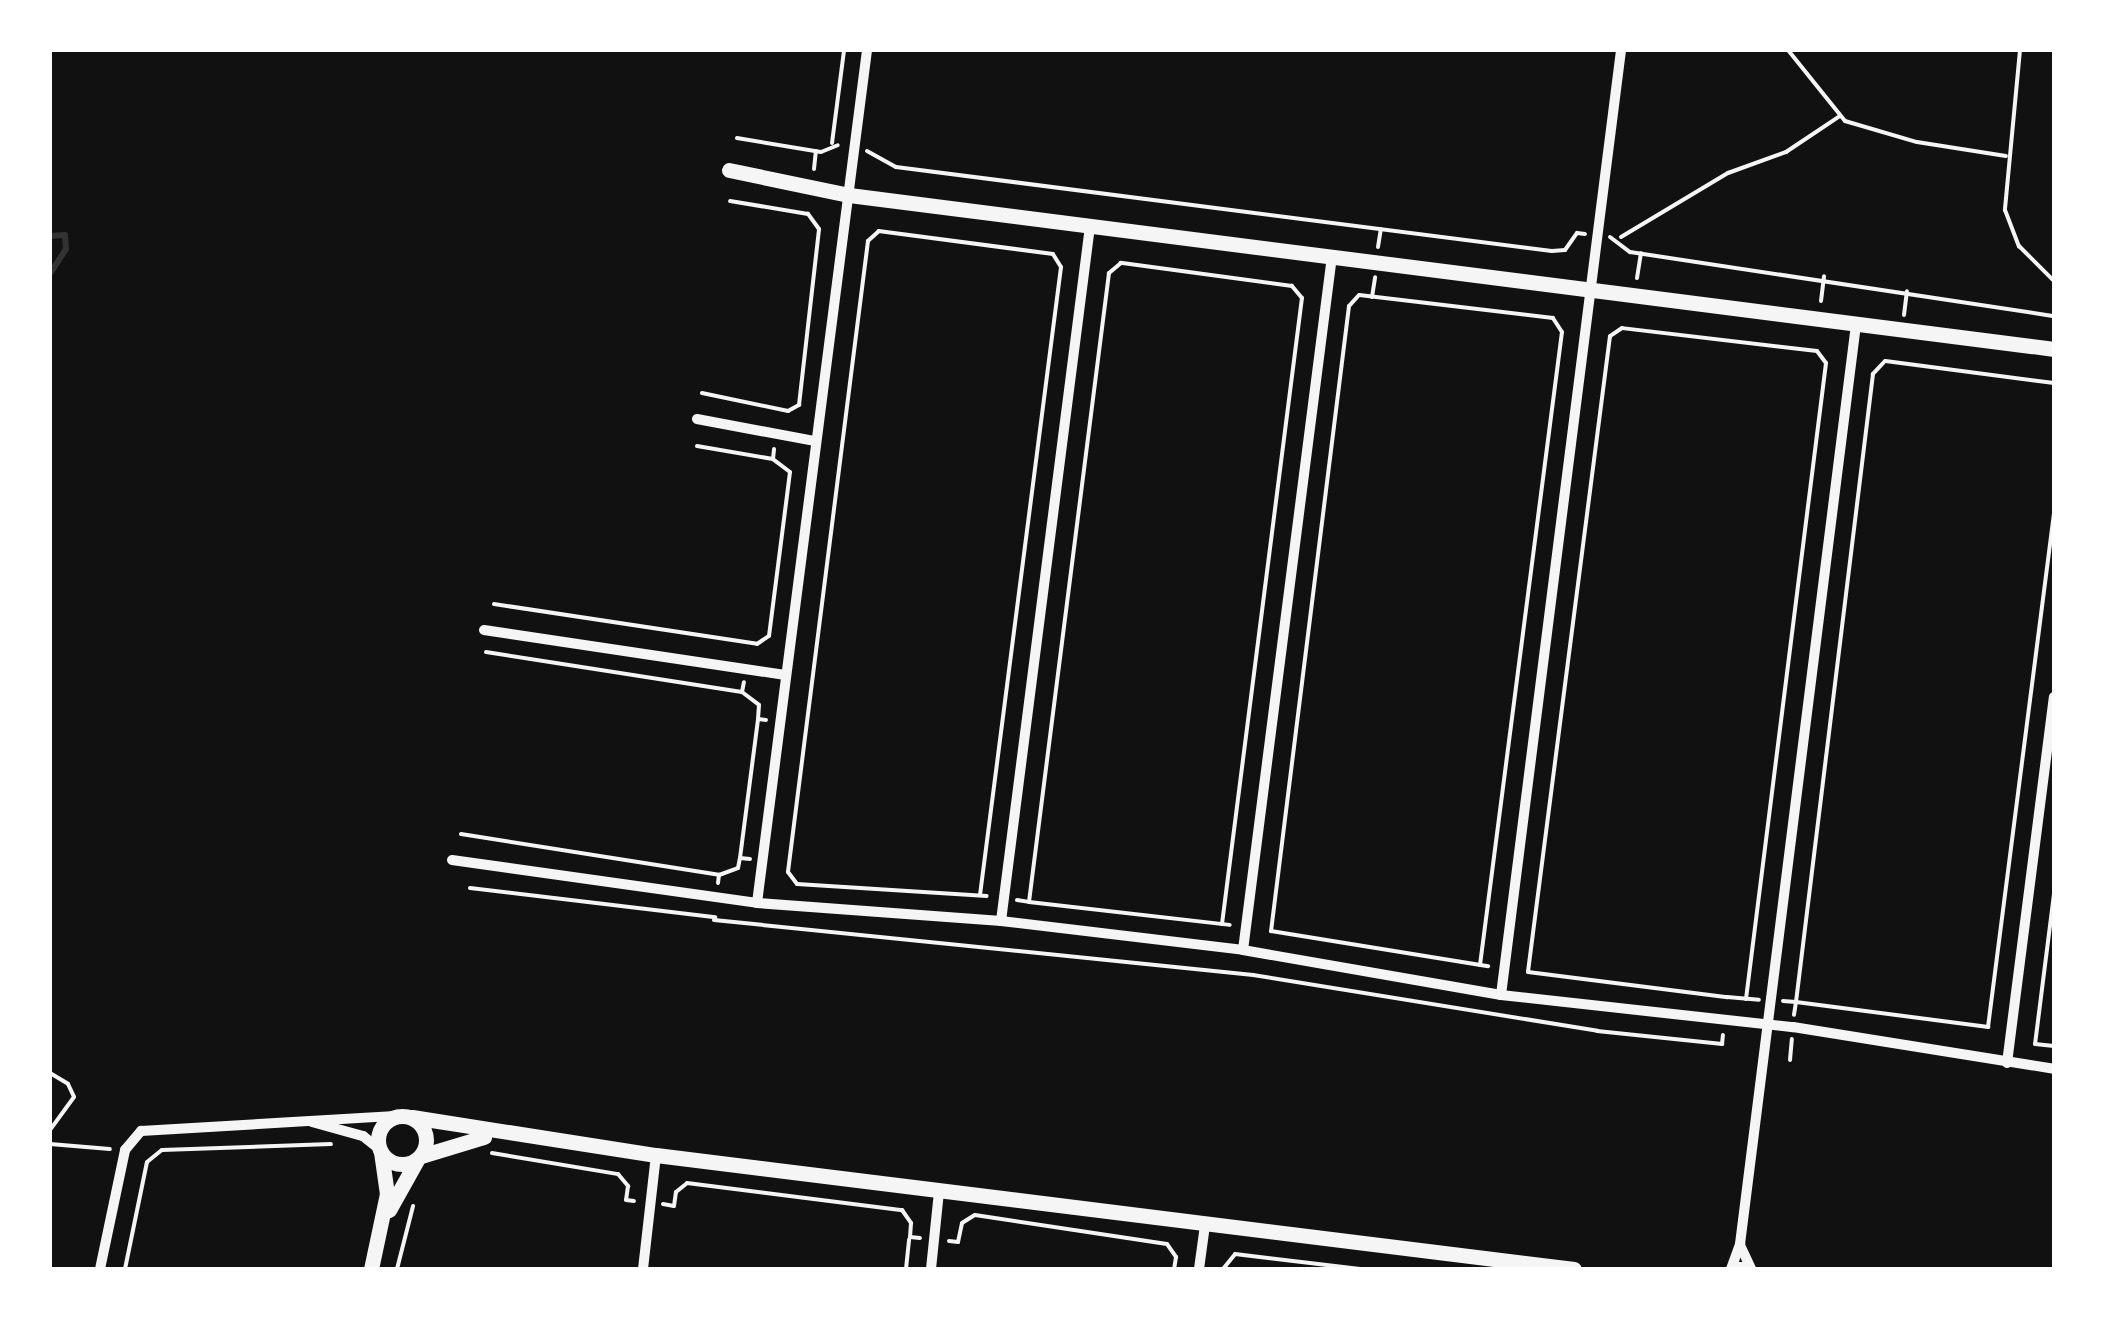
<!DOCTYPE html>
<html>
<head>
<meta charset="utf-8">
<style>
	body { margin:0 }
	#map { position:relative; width:2104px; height:1319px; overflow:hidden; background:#111; font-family:"Asap Condensed",sans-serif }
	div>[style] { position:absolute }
	.stream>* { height:6px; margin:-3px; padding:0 3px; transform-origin:3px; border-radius:3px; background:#333 }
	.path>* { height:4px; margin:-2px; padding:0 2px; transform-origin:2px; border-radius:2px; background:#f5f5f5 }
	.minor>* { height:10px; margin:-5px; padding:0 5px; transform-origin:5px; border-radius:5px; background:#f5f5f5 }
	.tertiary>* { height:15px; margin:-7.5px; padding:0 7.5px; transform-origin:7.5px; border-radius:7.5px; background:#f5f5f5 }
	.tertiary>.ring { margin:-7.5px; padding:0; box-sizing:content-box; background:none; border:15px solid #f5f5f5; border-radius:50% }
	span { translate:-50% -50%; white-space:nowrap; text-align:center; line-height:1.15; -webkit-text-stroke:8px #fff; paint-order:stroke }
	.frame { position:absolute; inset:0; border:52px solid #fff; pointer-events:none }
</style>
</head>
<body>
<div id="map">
	<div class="stream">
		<div style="left:50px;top:236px;width:15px;rotate:-4deg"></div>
		<div style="left:65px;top:235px;width:14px;rotate:86deg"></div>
		<div style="left:66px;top:249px;width:30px;rotate:123deg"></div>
	</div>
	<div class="path">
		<div style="left:1788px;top:50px;width:91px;rotate:51.2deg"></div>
		<div style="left:1845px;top:121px;width:75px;rotate:16.3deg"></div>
		<div style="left:1917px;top:142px;width:90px;rotate:8.9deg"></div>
		<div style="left:2020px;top:50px;width:161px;rotate:95.4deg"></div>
		<div style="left:2005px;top:210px;width:39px;rotate:69deg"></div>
		<div style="left:2019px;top:246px;width:49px;rotate:45deg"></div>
		<div style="left:737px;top:138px;width:85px;rotate:9.5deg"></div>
		<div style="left:821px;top:152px;width:18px;rotate:-22deg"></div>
		<div style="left:832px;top:143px;width:94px;rotate:-82.6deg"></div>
		<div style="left:867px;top:151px;width:33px;rotate:29deg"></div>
		<div style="left:896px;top:167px;width:661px;rotate:7.3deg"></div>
		<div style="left:1552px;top:251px;width:13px;rotate:-4deg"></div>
		<div style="left:1565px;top:250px;width:21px;rotate:-55deg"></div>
		<div style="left:1577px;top:233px;width:8px;rotate:7deg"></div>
		<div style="left:814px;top:169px;width:18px;rotate:-84deg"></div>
		<div style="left:1610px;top:237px;width:25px;rotate:37deg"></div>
		<div style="left:1630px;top:252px;width:429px;rotate:8.6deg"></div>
		<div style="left:1621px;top:237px;width:125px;rotate:-30.9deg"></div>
		<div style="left:1728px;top:173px;width:62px;rotate:-19.9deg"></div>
		<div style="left:1786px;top:152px;width:65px;rotate:-33.7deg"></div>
		<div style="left:1378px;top:247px;width:18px;rotate:-81deg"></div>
		<div style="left:1637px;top:278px;width:25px;rotate:-81deg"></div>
		<div style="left:1372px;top:297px;width:20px;rotate:-81deg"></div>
		<div style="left:1821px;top:301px;width:25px;rotate:-83deg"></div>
		<div style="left:1904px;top:315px;width:24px;rotate:-83deg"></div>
		<div style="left:2054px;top:383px;width:170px;rotate:-172.6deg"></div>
		<div style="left:1885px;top:361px;width:18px;rotate:133deg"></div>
		<div style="left:1873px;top:374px;width:633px;rotate:96.99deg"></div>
		<div style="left:1796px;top:1002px;width:194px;rotate:7.4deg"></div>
		<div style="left:1988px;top:1027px;width:518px;rotate:-82.68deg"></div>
		<div style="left:702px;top:393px;width:88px;rotate:11.8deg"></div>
		<div style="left:788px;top:411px;width:13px;rotate:-29deg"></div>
		<div style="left:799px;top:405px;width:177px;rotate:-83.5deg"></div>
		<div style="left:819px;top:229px;width:19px;rotate:-126deg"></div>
		<div style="left:808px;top:214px;width:79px;rotate:-170.5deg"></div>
		<div style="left:697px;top:446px;width:77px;rotate:9.7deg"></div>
		<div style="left:773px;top:459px;width:10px;rotate:-84deg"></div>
		<div style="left:494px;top:604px;width:266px;rotate:8.6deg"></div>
		<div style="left:757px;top:644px;width:14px;rotate:-34deg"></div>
		<div style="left:769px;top:636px;width:165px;rotate:-82.7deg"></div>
		<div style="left:790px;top:472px;width:21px;rotate:-143deg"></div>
		<div style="left:486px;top:652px;width:259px;rotate:8.9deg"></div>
		<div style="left:742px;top:692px;width:10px;rotate:-79deg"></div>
		<div style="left:742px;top:692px;width:21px;rotate:37deg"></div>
		<div style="left:759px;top:705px;width:14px;rotate:94deg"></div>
		<div style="left:758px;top:719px;width:8px;rotate:7deg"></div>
		<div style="left:461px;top:834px;width:261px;rotate:9deg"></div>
		<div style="left:750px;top:859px;width:10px;rotate:-174deg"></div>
		<div style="left:740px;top:858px;width:140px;rotate:-82.6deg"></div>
		<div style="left:718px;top:883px;width:8px;rotate:-83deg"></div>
		<div style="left:719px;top:875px;width:20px;rotate:-20deg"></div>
		<div style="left:738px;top:868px;width:10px;rotate:-79deg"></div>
		<div style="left:470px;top:888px;width:247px;rotate:6.8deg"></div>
		<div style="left:2054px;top:894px;width:151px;rotate:97.2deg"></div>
		<div style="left:2035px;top:1044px;width:19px;rotate:6deg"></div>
		<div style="left:980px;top:895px;width:633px;rotate:-82.65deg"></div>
		<div style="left:1061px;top:267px;width:15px;rotate:-122deg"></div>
		<div style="left:1053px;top:254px;width:176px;rotate:-172.5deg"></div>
		<div style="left:879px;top:231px;width:15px;rotate:138deg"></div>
		<div style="left:868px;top:241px;width:636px;rotate:97.23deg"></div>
		<div style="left:788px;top:872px;width:15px;rotate:53deg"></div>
		<div style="left:797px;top:884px;width:190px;rotate:3.6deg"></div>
		<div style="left:1017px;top:900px;width:12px;rotate:9deg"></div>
		<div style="left:714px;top:920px;width:542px;rotate:5.83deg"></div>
		<div style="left:1253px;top:975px;width:349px;rotate:9.2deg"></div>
		<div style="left:1597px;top:1031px;width:126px;rotate:5.9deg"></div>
		<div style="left:1722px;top:1044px;width:9px;rotate:-84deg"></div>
		<div style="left:1222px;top:924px;width:631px;rotate:-82.72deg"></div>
		<div style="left:1302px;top:298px;width:16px;rotate:-130deg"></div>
		<div style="left:1292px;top:286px;width:173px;rotate:-172.3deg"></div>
		<div style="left:1121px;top:263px;width:16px;rotate:140deg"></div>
		<div style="left:1109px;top:273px;width:634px;rotate:97.25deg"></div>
		<div style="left:1029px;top:902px;width:202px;rotate:6.5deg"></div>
		<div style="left:1480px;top:965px;width:638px;rotate:-82.62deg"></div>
		<div style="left:1562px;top:332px;width:17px;rotate:-123deg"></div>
		<div style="left:1553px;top:318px;width:195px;rotate:-173.2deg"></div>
		<div style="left:1359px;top:295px;width:15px;rotate:132deg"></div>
		<div style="left:1349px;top:306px;width:630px;rotate:97.11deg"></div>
		<div style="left:1271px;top:931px;width:220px;rotate:9.2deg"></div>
		<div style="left:1746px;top:999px;width:641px;rotate:-82.83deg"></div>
		<div style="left:1826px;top:363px;width:15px;rotate:-127deg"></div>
		<div style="left:1817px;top:351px;width:196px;rotate:-173.3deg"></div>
		<div style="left:1622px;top:328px;width:14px;rotate:146deg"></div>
		<div style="left:1610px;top:336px;width:641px;rotate:97.35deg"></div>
		<div style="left:1528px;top:972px;width:201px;rotate:7.2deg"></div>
		<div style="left:1727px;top:997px;width:32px;rotate:5deg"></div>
		<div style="left:1783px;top:1001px;width:13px;rotate:4deg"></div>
		<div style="left:1796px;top:1002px;width:13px;rotate:99deg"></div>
		<div style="left:1790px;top:1060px;width:21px;rotate:-85deg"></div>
		<div style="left:50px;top:1073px;width:21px;rotate:31deg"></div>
		<div style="left:68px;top:1084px;width:14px;rotate:65deg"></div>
		<div style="left:74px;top:1097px;width:41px;rotate:126deg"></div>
		<div style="left:50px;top:1144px;width:60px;rotate:4.8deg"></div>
		<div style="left:492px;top:1153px;width:128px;rotate:9.5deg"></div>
		<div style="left:618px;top:1174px;width:16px;rotate:50deg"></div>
		<div style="left:628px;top:1186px;width:14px;rotate:98deg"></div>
		<div style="left:626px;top:1200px;width:8px;rotate:7deg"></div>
		<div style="left:663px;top:1204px;width:11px;rotate:10deg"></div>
		<div style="left:674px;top:1206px;width:14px;rotate:-82deg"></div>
		<div style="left:676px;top:1192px;width:14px;rotate:-39deg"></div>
		<div style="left:687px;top:1183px;width:217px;rotate:7.2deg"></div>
		<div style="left:902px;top:1210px;width:16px;rotate:55deg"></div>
		<div style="left:911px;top:1223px;width:14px;rotate:94deg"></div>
		<div style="left:910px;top:1237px;width:10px;rotate:6deg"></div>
		<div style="left:949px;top:1241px;width:9px;rotate:6deg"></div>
		<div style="left:958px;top:1242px;width:19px;rotate:-78deg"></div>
		<div style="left:962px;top:1223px;width:15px;rotate:-32deg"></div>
		<div style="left:975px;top:1215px;width:194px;rotate:8.6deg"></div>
		<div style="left:1167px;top:1244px;width:16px;rotate:55deg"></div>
		<div style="left:1176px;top:1257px;width:12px;rotate:99deg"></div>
		<div style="left:125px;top:1269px;width:109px;rotate:-78.4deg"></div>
		<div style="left:147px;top:1162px;width:19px;rotate:-39deg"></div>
		<div style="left:162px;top:1150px;width:169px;rotate:-2deg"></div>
		<div style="left:397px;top:1269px;width:65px;rotate:-75.7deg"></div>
		<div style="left:906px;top:1269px;width:30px;rotate:-84deg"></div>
		<div style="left:1223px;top:1269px;width:19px;rotate:-51deg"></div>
		<div style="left:1235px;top:1254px;width:126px;rotate:6.8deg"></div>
	</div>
	<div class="minor">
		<div style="left:697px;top:419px;width:119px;rotate:10.6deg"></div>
		<div style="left:484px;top:630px;width:303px;rotate:8.5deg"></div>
		<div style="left:452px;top:860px;width:308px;rotate:8deg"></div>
		<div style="left:757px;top:903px;width:245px;rotate:4.2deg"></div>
		<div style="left:1001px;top:921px;width:244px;rotate:6.8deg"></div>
		<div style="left:1243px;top:950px;width:262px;rotate:9.9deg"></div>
		<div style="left:1501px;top:995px;width:294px;rotate:6.3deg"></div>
		<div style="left:1793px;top:1027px;width:264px;rotate:9.1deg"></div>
		<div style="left:757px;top:903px;width:860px;rotate:-82.65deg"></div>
		<div style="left:1001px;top:921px;width:701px;rotate:-82.7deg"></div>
		<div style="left:1243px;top:950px;width:700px;rotate:-82.69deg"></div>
		<div style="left:1501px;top:995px;width:953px;rotate:-82.76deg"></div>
		<div style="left:2007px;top:1063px;width:369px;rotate:-82.7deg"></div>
		<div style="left:312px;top:1122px;width:53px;rotate:15.4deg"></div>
		<div style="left:363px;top:1136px;width:21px;rotate:39deg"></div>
		<div style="left:1740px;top:1245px;width:26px;rotate:65deg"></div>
		<div style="left:100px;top:1269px;width:122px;rotate:-78.1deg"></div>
		<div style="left:125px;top:1150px;width:25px;rotate:-50deg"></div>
		<div style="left:141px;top:1131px;width:255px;rotate:-3.4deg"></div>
		<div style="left:643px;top:1269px;width:115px;rotate:-83.5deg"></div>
		<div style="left:931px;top:1269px;width:77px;rotate:-84.1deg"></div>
		<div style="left:1199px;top:1269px;width:44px;rotate:-82.2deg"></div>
		<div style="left:1731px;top:1269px;width:27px;rotate:-70deg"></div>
		<div style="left:1740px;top:1244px;width:927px;rotate:-82.81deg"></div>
	</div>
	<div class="tertiary">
		<div style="left:729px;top:170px;width:123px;rotate:11.8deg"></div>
		<div style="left:849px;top:195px;width:1215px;rotate:7.28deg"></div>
		<div class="ring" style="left:378px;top:1116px;width:33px;height:33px"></div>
		<div style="left:412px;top:1117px;width:247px;rotate:8.9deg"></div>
		<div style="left:656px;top:1155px;width:925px;rotate:7.08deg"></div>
		<div style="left:421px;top:1156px;width:66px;rotate:-16.8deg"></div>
		<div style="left:389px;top:1210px;width:57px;rotate:-60.8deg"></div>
		<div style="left:371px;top:1269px;width:77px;rotate:-78deg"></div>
		<div style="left:387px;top:1194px;width:42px;rotate:-98.1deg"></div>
		<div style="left:1738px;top:1269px;width:4px"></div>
	</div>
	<div class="frame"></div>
</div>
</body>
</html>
